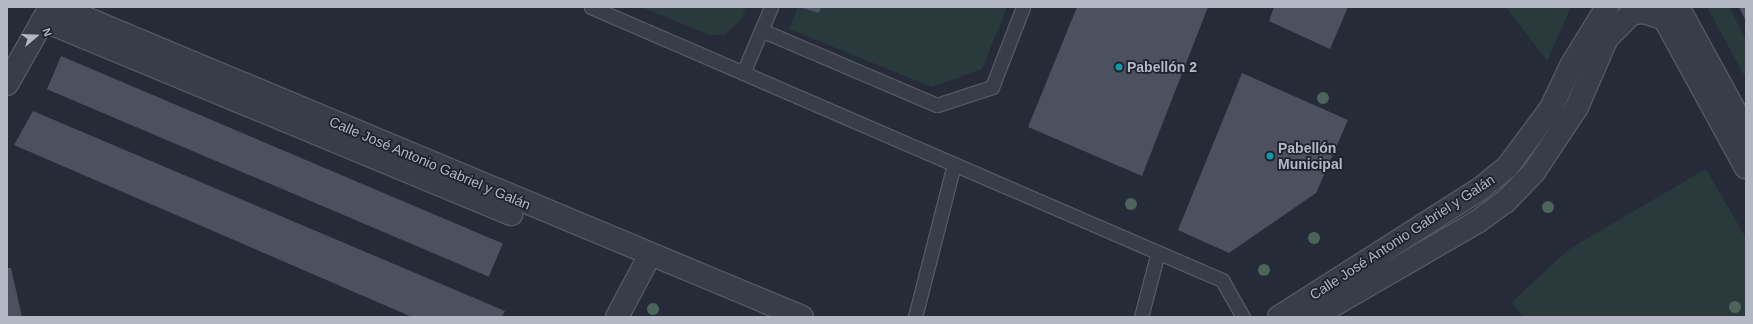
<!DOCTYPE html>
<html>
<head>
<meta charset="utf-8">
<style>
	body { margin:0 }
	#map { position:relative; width:1753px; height:324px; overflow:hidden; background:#252b37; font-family:Helvetica,sans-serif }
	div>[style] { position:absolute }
	.green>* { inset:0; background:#2a3a3c }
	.building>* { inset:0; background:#4b515f; transform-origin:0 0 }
	.roads { filter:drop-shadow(1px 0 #535862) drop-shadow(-1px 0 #535862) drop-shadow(0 1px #535862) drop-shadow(0 -1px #535862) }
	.service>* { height:13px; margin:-6.5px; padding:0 6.5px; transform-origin:6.5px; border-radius:6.5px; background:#383d48 }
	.minor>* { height:22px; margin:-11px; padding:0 11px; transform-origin:11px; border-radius:11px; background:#383d48 }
	.trees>* { width:12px; height:12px; margin:-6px; border-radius:50%; background:#4d635b }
	.dots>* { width:11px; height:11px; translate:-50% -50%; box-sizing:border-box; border:2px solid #1d222c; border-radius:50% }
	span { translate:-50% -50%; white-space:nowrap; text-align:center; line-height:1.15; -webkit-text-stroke:3.5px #1d222c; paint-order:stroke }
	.poi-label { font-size:14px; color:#b3b8c4; font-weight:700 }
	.left { translate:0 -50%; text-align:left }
	.street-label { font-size:14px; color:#b3b8c4 }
	.frame { position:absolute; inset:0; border:8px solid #b3b8c4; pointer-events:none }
	.north { position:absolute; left:16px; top:16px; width:40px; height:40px; -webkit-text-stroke:3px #1d222c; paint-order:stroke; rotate:71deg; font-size:11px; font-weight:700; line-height:16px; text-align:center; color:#b3b8c4 }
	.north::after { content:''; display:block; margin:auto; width:14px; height:18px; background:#b3b8c4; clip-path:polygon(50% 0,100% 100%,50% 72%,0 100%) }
</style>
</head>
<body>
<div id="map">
	<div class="green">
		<div style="clip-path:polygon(641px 7px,746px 7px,741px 20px,725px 35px,710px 35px)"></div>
		<div style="clip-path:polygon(798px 7px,1007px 7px,982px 69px,932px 87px,789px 29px)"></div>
		<div style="clip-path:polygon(1506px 7px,1571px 7px,1547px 61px)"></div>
		<div style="clip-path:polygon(1707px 7px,1729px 7px,1746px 39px,1746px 79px)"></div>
		<div style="clip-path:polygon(1706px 169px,1746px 238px,1746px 317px,1523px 317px,1512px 302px,1569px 249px)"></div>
	</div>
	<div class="building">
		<div style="clip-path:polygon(799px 7px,821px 7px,819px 13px)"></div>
		<div style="clip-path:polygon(1077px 7px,1208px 7px,1142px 176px,1028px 127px)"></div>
		<div style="clip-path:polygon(1274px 7px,1348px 7px,1330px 49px,1269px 21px)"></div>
		<div style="clip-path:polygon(1739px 7px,1746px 7px,1746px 21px)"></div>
		<div style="left:61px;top:56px;width:480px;height:36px;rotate:23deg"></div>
		<div style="clip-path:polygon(1242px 73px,1348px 120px,1316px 193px,1229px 253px,1178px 230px)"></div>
		<div style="clip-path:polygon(33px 111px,505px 311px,502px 317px,412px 317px,14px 145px)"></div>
		<div style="clip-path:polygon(7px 268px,11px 268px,22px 317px,7px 317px)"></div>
	</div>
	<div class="roads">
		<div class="service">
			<div style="left:591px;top:7px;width:688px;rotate:23.4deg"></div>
			<div style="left:1222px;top:280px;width:43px;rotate:60.4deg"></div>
			<div style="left:761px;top:30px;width:191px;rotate:23.1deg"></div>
			<div style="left:937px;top:105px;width:58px;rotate:-18.1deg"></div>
			<div style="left:992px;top:87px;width:86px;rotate:-68.8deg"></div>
			<div style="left:743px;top:73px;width:72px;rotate:-67deg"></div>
			<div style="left:915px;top:317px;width:158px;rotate:-75.7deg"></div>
			<div style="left:1141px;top:317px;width:67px;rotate:-75.3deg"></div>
		</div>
		<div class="minor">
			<div style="left:59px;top:7px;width:805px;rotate:22.65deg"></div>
			<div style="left:1658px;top:7px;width:183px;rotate:61.3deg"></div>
			<div style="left:1678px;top:7px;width:141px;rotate:61.3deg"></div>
			<div style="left:43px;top:20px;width:507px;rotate:22.52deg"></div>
			<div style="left:7px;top:84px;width:87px;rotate:-60.5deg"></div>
			<div style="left:617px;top:317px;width:70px;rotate:-62deg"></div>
			<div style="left:1279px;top:317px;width:238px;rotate:-32.5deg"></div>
			<div style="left:1480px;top:189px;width:36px;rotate:-39deg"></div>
			<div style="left:1508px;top:166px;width:72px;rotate:-53.4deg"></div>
			<div style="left:1551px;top:108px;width:49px;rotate:-64.5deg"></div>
			<div style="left:1572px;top:64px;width:67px;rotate:-58.4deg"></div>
			<div style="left:1313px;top:317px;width:190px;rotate:-30.1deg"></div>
			<div style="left:1477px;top:222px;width:34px;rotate:-36deg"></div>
			<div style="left:1505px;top:202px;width:42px;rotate:-46deg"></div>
			<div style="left:1534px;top:172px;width:78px;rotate:-56.5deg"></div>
			<div style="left:1577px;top:107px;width:75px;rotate:-66.5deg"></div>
			<div style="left:1607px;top:38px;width:35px;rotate:-45deg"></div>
			<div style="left:1632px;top:13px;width:12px;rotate:-5deg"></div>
			<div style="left:1644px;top:12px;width:20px;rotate:18deg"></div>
		</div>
	</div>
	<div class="trees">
		<div style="left:1323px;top:98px"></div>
		<div style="left:1131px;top:204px"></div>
		<div style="left:1548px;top:207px"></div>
		<div style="left:1314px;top:238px"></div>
		<div style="left:1264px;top:270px"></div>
		<div style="left:1735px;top:307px"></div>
		<div style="left:653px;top:309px"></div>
	</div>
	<div class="dots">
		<div style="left:1119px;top:67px;background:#0f9aa8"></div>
		<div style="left:1270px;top:156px;background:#0f9aa8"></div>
	</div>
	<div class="poi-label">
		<span class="left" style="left:1127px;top:67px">Pabellón 2</span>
		<span class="left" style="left:1278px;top:156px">Pabellón<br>Municipal</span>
	</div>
	<div class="street-label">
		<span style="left:430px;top:163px;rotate:23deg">Calle José Antonio Gabriel y Galán</span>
		<span style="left:1402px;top:237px;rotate:-33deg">Calle José Antonio Gabriel y Galán</span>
	</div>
	<div class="frame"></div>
	<div class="north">N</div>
</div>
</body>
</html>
